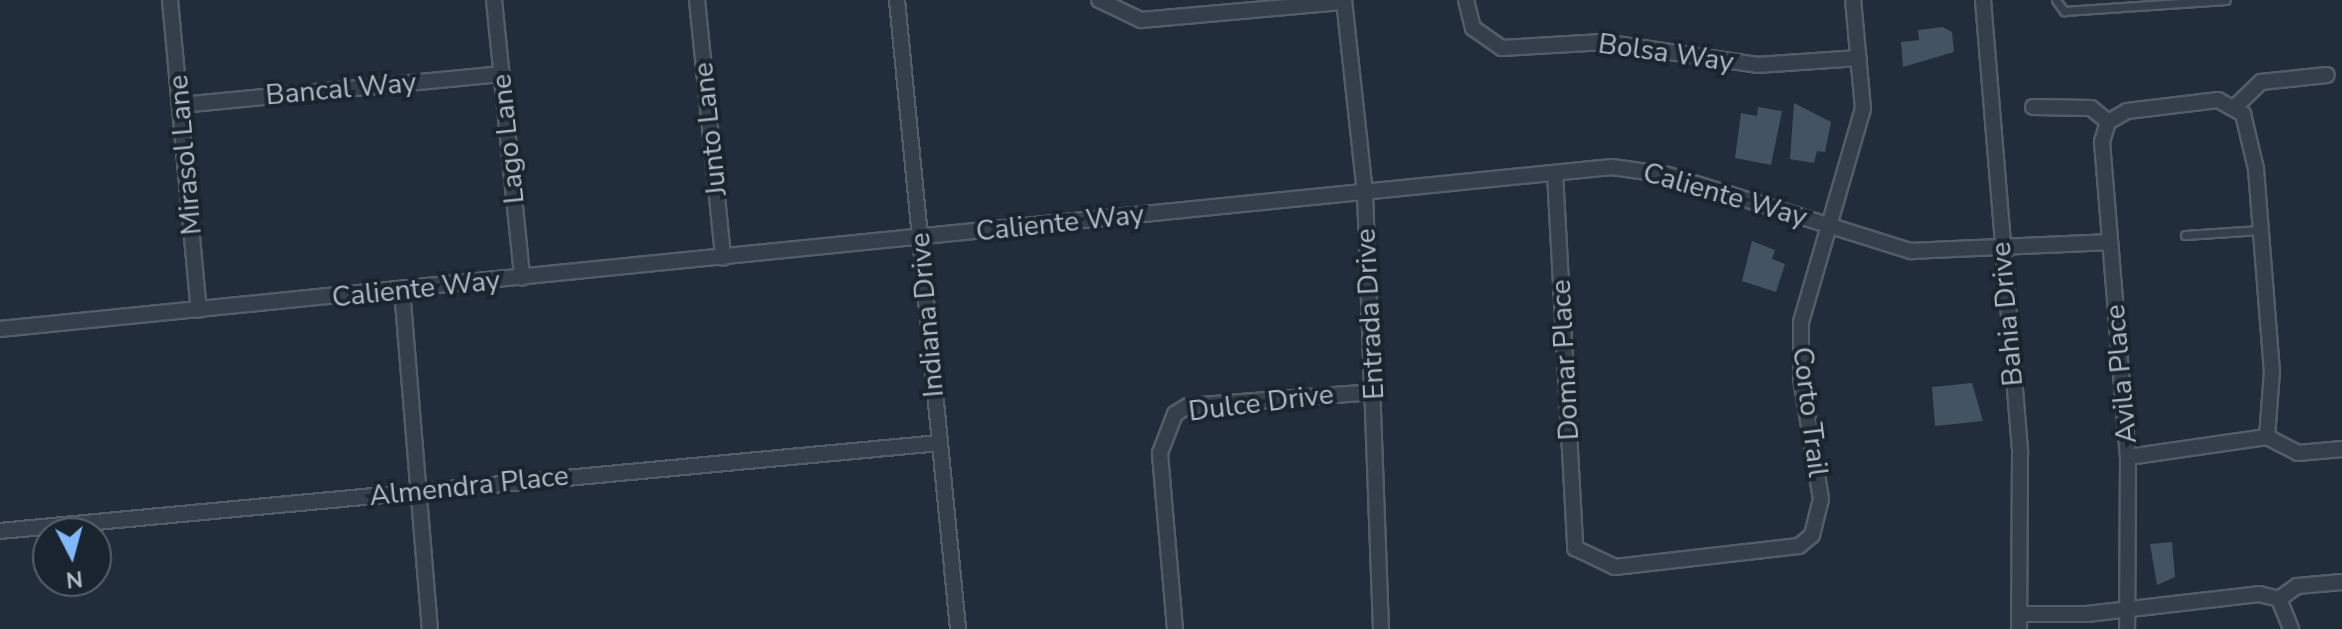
<!DOCTYPE html>
<html>
<head>
<meta charset="utf-8">
<style>
	body { margin:0 }
	#map { position:relative; width:2342px; height:629px; overflow:hidden; background:#212d3a; font-family:"Nunito Sans",sans-serif }
	div>[style] { position:absolute }
	.building>* { inset:0; background:#445362 }
	.roads { filter:drop-shadow(2px 0 #535d68) drop-shadow(-2px 0 #535d68) drop-shadow(0 2px #535d68) drop-shadow(0 -2px #535d68) }
	.lane>* { height:7px; margin:-3.5px; padding:0 3.5px; transform-origin:3.5px; border-radius:3.5px; background:#353f4b }
	.street>* { height:14px; margin:-7px; padding:0 7px; transform-origin:7px; border-radius:7px; background:#353f4b }
	span { translate:-50% -50%; white-space:nowrap; text-align:center; line-height:1.15; -webkit-text-stroke:8px #1a242f; paint-order:stroke }
	.street-label { font-size:28px; color:#b0bac7 }
	.north { position:absolute; left:32px; top:517px; width:80px; height:80px; box-sizing:border-box; background:#1a242f; border:2px solid #56606c; border-radius:50%; rotate:174deg; font-size:22px; font-weight:700; line-height:32px; text-align:center; color:#b0bac7 }
	.north::after { content:''; display:block; margin:auto; width:28px; height:36px; background:#82b8f9; clip-path:polygon(50% 0,100% 100%,50% 72%,0 100%) }
</style>
</head>
<body>
<div id="map">
	<div class="building">
		<div style="clip-path:polygon(1943px 27px,1952px 32px,1954px 52px,1903px 67px,1901px 42px,1919px 40px,1918px 30px)"></div>
		<div style="clip-path:polygon(1794px 103px,1831px 122px,1825px 152px,1817px 151px,1814px 163px,1790px 159px)"></div>
		<div style="clip-path:polygon(1758px 107px,1782px 111px,1771px 165px,1735px 158px,1741px 113px,1757px 116px)"></div>
		<div style="clip-path:polygon(1752px 241px,1775px 250px,1772px 259px,1785px 264px,1776px 292px,1742px 281px)"></div>
		<div style="clip-path:polygon(1972px 383px,1983px 421px,1935px 426px,1932px 387px)"></div>
		<div style="clip-path:polygon(2172px 542px,2175px 577px,2157px 585px,2150px 544px)"></div>
	</div>
	<div class="roads">
		<div class="lane">
			<div style="left:2056px;top:0;width:14px;rotate:54deg"></div>
			<div style="left:2064px;top:11px;width:162px;rotate:-3.9deg"></div>
			<div style="left:2185px;top:235px;width:75px;rotate:-3.8deg"></div>
		</div>
		<div class="street">
			<div style="left:170px;top:0;width:311px;rotate:84.7deg"></div>
			<div style="left:494px;top:0;width:279px;rotate:84.2deg"></div>
			<div style="left:697px;top:0;width:259px;rotate:84.2deg"></div>
			<div style="left:897px;top:0;width:632px;rotate:84.46deg"></div>
			<div style="left:1099px;top:0;width:47px;rotate:25.5deg"></div>
			<div style="left:1141px;top:20px;width:204px;rotate:-5.1deg"></div>
			<div style="left:1344px;top:0;width:194px;rotate:83.8deg"></div>
			<div style="left:1365px;top:193px;width:436px;rotate:87.9deg"></div>
			<div style="left:1466px;top:0;width:29px;rotate:76deg"></div>
			<div style="left:1473px;top:28px;width:35px;rotate:35deg"></div>
			<div style="left:1502px;top:48px;width:100px;rotate:-3.4deg"></div>
			<div style="left:1602px;top:42px;width:157px;rotate:8.4deg"></div>
			<div style="left:1757px;top:65px;width:102px;rotate:-3.9deg"></div>
			<div style="left:1983px;top:0;width:455px;rotate:85.3deg"></div>
			<div style="left:2020px;top:453px;width:176px;rotate:90.3deg"></div>
			<div style="left:180px;top:105px;width:323px;rotate:-5.5deg"></div>
			<div style="left:2236px;top:106px;width:35px;rotate:-44deg"></div>
			<div style="left:2261px;top:82px;width:66px;rotate:-6.1deg"></div>
			<div style="left:2033px;top:107px;width:58px;rotate:1deg"></div>
			<div style="left:2091px;top:108px;width:22px;rotate:39deg"></div>
			<div style="left:2108px;top:122px;width:22px;rotate:-30deg"></div>
			<div style="left:2127px;top:111px;width:92px;rotate:-6.9deg"></div>
			<div style="left:2218px;top:100px;width:29px;rotate:29deg"></div>
			<div style="left:2243px;top:114px;width:57px;rotate:76.7deg"></div>
			<div style="left:2256px;top:169px;width:203px;rotate:85.5deg"></div>
			<div style="left:2272px;top:371px;width:66px;rotate:94.3deg"></div>
			<div style="left:2108px;top:122px;width:21px;rotate:107deg"></div>
			<div style="left:2102px;top:142px;width:316px;rotate:85.3deg"></div>
			<div style="left:2128px;top:457px;width:172px;rotate:90.3deg"></div>
			<div style="left:1555px;top:173px;width:376px;rotate:86.9deg"></div>
			<div style="left:1575px;top:548px;width:44px;rotate:25.4deg"></div>
			<div style="left:1615px;top:567px;width:185px;rotate:-6.5deg"></div>
			<div style="left:1799px;top:546px;width:17px;rotate:-40deg"></div>
			<div style="left:1812px;top:535px;width:37px;rotate:-76deg"></div>
			<div style="left:1821px;top:499px;width:123px;rotate:-99.4deg"></div>
			<div style="left:1801px;top:378px;width:56px;rotate:-90deg"></div>
			<div style="left:1801px;top:322px;width:222px;rotate:-73.8deg"></div>
			<div style="left:1863px;top:109px;width:109px;rotate:-95.2deg"></div>
			<div style="left:402px;top:290px;width:340px;rotate:85.3deg"></div>
			<div style="left:0;top:329px;width:1620px;rotate:-5.74deg"></div>
			<div style="left:1612px;top:167px;width:57px;rotate:8.1deg"></div>
			<div style="left:1668px;top:175px;width:255px;rotate:17.4deg"></div>
			<div style="left:1911px;top:251px;width:199px;rotate:-2.6deg"></div>
			<div style="left:2267px;top:437px;width:35px;rotate:27deg"></div>
			<div style="left:2298px;top:453px;width:44px;rotate:-5.2deg"></div>
			<div style="left:2128px;top:457px;width:140px;rotate:-8.2deg"></div>
			<div style="left:0;top:531px;width:943px;rotate:-5.35deg"></div>
			<div style="left:2279px;top:599px;width:32px;rotate:68deg"></div>
			<div style="left:2019px;top:614px;width:68px"></div>
			<div style="left:2087px;top:614px;width:173px;rotate:-6.6deg"></div>
			<div style="left:2259px;top:594px;width:21px;rotate:14deg"></div>
			<div style="left:2279px;top:599px;width:22px;rotate:-36deg"></div>
			<div style="left:2297px;top:586px;width:45px;rotate:-5.1deg"></div>
			<div style="left:1175px;top:629px;width:177px;rotate:-94.9deg"></div>
			<div style="left:1160px;top:453px;width:42px;rotate:-69deg"></div>
			<div style="left:1175px;top:414px;width:15px;rotate:-32deg"></div>
			<div style="left:1188px;top:406px;width:187px;rotate:-4.3deg"></div>
		</div>
	</div>
	<div class="street-label">
		<span style="left:1666px;top:53px;rotate:8deg">Bolsa Way</span>
		<span style="left:341px;top:89px;rotate:-5deg">Bancal Way</span>
		<span style="left:710px;top:129px;rotate:-96deg">Junto Lane</span>
		<span style="left:508px;top:139px;rotate:-96deg">Lago Lane</span>
		<span style="left:185px;top:155px;rotate:-95deg">Mirasol Lane</span>
		<span style="left:1725px;top:195px;rotate:16deg">Caliente Way</span>
		<span style="left:1060px;top:223px;rotate:-6deg">Caliente Way</span>
		<span style="left:416px;top:289px;rotate:-6deg">Caliente Way</span>
		<span style="left:1370px;top:314px;rotate:-93deg">Entrada Drive</span>
		<span style="left:2007px;top:314px;rotate:-95deg">Bahia Drive</span>
		<span style="left:927px;top:315px;rotate:-95deg">Indiana Drive</span>
		<span style="left:1565px;top:360px;rotate:-93deg">Domar Place</span>
		<span style="left:2121px;top:374px;rotate:-95deg">Avila Place</span>
		<span style="left:1261px;top:403px;rotate:-7deg">Dulce Drive</span>
		<span style="left:1810px;top:412px;rotate:83deg">Corto Trail</span>
		<span style="left:469px;top:486px;rotate:-6deg">Almendra Place</span>
	</div>
	<div class="north">N</div>
</div>
</body>
</html>
